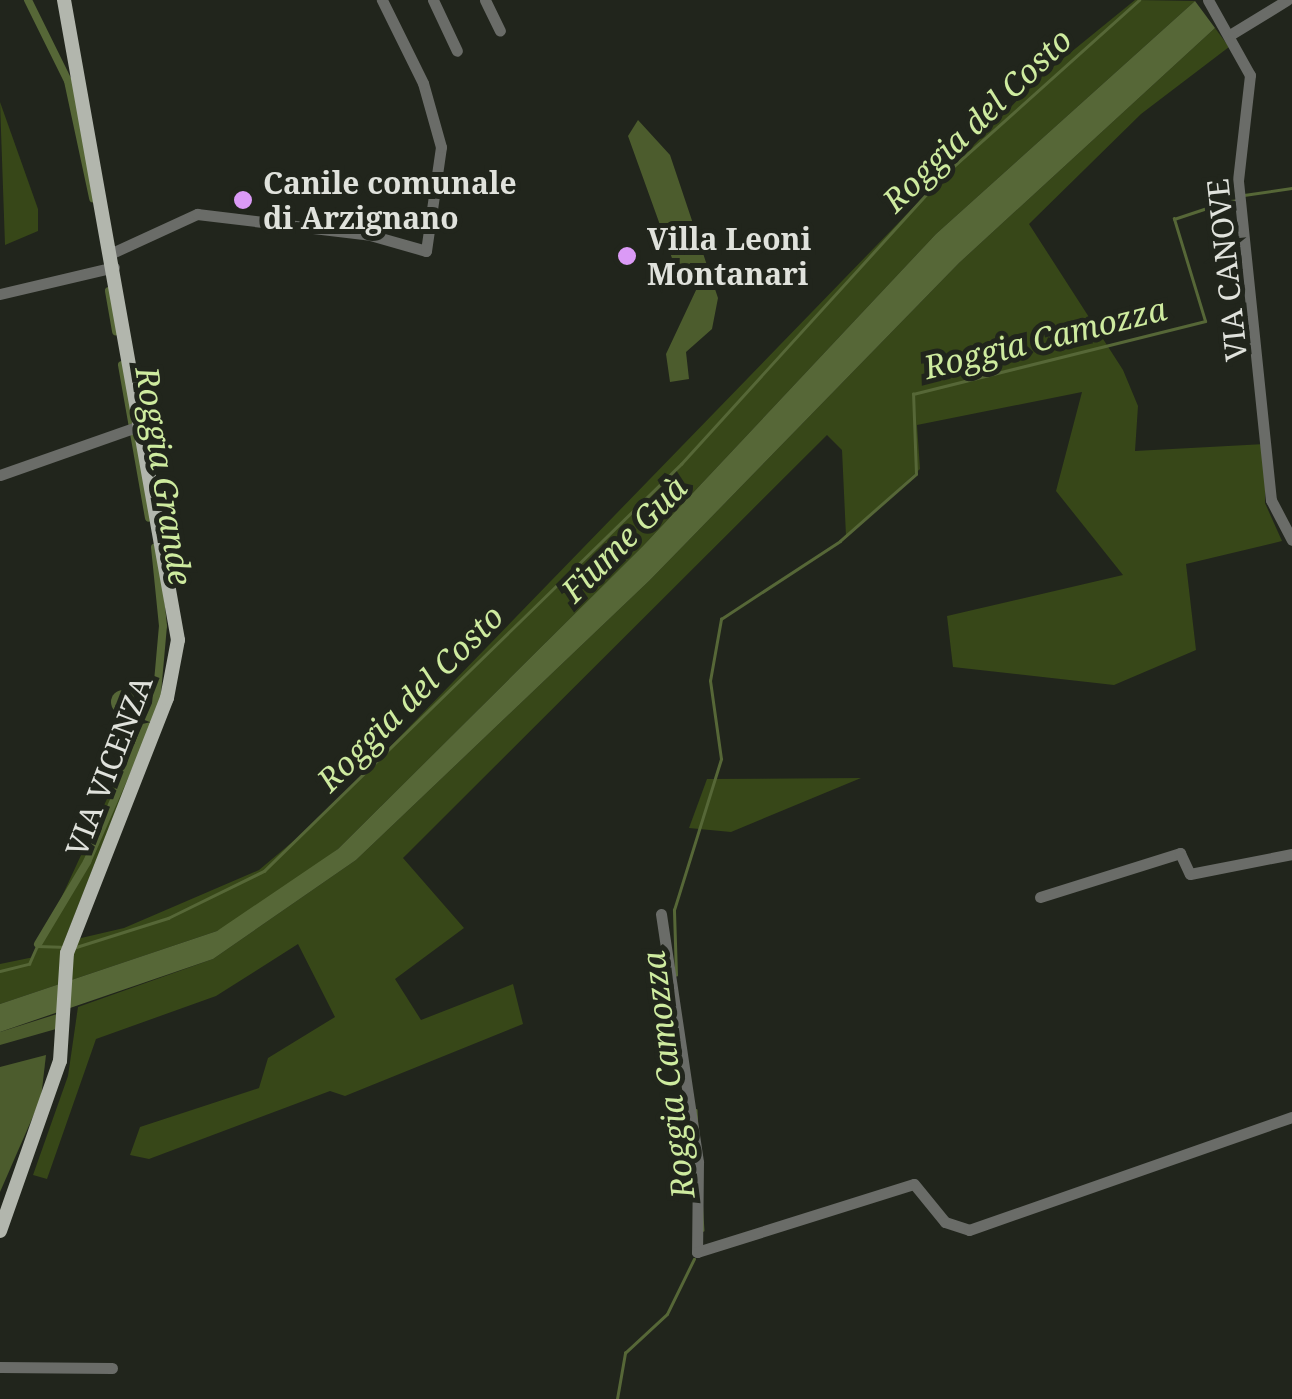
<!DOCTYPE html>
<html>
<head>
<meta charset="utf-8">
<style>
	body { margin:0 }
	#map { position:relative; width:1292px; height:1399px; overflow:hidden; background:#21251c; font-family:"Noto Serif",serif }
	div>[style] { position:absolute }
	.green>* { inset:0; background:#374718 }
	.forest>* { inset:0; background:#4c5c2d }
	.water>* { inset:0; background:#566737 }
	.round { border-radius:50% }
	.stream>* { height:2.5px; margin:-1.25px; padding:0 1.25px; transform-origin:1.25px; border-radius:1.25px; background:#566737 }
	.canal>* { height:8px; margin:-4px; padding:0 4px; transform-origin:4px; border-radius:4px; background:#566737 }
	.minor>* { height:11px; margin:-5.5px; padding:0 5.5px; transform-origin:5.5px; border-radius:5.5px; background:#6a6c68 }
	.major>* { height:14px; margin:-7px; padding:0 7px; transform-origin:7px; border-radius:7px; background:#b2b6ad }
	.dots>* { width:28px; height:28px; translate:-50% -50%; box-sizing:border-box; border:5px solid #21251c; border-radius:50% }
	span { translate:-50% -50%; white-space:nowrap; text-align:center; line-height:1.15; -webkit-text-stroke:10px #21251c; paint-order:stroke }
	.poi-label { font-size:30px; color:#e0e2dc; font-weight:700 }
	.left { translate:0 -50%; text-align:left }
	.street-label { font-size:30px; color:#e0e2dc }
	.water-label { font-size:32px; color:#ceeb9f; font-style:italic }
</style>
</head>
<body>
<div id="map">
	<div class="green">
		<div style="clip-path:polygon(1135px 0,1195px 1px,936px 234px,643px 546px,338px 849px,262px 909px,217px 931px,0 1004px,0 964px,34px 957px,136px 736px,143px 741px,64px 942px,124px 928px,259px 870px,321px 818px,1038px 79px)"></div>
		<div style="clip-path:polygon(1215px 28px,1229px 47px,1141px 114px,1029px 224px,1123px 370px,1138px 406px,1135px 451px,1265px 444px,1265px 503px,1282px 541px,1186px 564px,1196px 650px,1114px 685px,953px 667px,947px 616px,1123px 575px,1056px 491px,1082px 392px,917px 425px,920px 469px,846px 536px,842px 450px,827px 435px,403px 858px,464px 928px,395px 979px,421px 1020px,513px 984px,523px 1024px,345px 1096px,330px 1091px,149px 1159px,130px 1155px,140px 1127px,259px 1088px,268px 1058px,335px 1017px,298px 944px,216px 996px,96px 1039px,47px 1179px,33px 1175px,68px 1076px,78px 1007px,213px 959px,356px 860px,650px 580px,959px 263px)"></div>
		<div style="clip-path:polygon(0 102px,38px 209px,38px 231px,5px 245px)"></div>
		<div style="clip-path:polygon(861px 778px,731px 832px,689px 828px,707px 779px)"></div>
	</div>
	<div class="forest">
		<div style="clip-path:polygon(638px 120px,670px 155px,718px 298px,712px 329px,686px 352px,689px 379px,670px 382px,666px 354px,697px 288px,673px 261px,628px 136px)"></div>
		<div style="clip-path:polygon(57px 1014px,56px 1029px,0 1045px,0 1032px)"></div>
		<div style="clip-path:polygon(46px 1055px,41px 1098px,0 1192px,0 1067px)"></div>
	</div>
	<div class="water">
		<div style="clip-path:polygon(1195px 1px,1215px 28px,959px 263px,650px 580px,356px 860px,213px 959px,0 1032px,0 1004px,217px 931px,338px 849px,643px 546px,936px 234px)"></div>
		<div class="round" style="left:111px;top:690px;width:24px;height:24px"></div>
	</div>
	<div class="stream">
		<div style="left:1244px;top:195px;width:49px;rotate:-8.3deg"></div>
		<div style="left:73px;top:948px;width:100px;rotate:-17.5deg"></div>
		<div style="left:168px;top:918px;width:107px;rotate:-26.1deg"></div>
		<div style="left:264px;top:871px;width:583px;rotate:-44.3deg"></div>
		<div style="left:681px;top:464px;width:391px;rotate:-47.7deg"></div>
		<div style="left:944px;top:175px;width:262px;rotate:-41.9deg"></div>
		<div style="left:0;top:971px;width:30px;rotate:-14deg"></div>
		<div style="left:29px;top:964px;width:20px;rotate:-66deg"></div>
		<div style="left:37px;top:946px;width:23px;rotate:2deg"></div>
		<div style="left:676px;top:975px;width:65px;rotate:-91.8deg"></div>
		<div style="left:674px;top:910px;width:158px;rotate:-72.7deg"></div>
		<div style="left:721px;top:759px;width:79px;rotate:-98deg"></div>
		<div style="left:710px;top:681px;width:63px;rotate:-79.9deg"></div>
		<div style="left:721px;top:619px;width:142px;rotate:-33.2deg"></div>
		<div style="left:840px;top:541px;width:101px;rotate:-41.4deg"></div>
		<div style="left:916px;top:474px;width:80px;rotate:-92.1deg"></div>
		<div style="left:913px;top:394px;width:301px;rotate:-14deg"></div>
		<div style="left:1205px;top:321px;width:107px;rotate:-106.9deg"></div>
		<div style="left:1174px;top:219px;width:66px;rotate:-18.4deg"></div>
		<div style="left:696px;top:1110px;width:120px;rotate:86.7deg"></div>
		<div style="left:617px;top:1399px;width:47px;rotate:-80.1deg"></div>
		<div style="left:625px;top:1353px;width:57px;rotate:-42.9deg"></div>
		<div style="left:667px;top:1314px;width:61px;rotate:-63.9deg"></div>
	</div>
	<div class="canal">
		<div style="left:28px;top:0;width:90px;rotate:63.7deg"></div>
		<div style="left:68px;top:81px;width:120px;rotate:77.9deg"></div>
		<div style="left:109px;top:291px;width:41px;rotate:80.1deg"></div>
		<div style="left:122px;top:365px;width:155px;rotate:80deg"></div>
		<div style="left:38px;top:944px;width:96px;rotate:-59.1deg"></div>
		<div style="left:87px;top:862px;width:172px;rotate:-66.4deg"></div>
		<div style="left:156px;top:704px;width:78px;rotate:-84.9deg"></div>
		<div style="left:163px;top:626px;width:79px;rotate:-95.8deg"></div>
	</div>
	<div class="minor">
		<div style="left:433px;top:0;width:56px;rotate:64.8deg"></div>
		<div style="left:485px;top:0;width:34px;rotate:64deg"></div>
		<div style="left:1208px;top:0;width:86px;rotate:60.8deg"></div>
		<div style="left:1250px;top:75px;width:107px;rotate:96.5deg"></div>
		<div style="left:1238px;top:181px;width:321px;rotate:84.1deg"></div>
		<div style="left:1271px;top:500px;width:45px;rotate:62.3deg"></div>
		<div style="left:1233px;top:33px;width:63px;rotate:-31.4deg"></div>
		<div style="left:112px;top:253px;width:94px;rotate:-24.6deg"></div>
		<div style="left:197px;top:214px;width:174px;rotate:6.9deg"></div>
		<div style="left:370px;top:235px;width:58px;rotate:15.9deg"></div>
		<div style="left:426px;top:251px;width:105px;rotate:-81.8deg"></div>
		<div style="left:441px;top:147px;width:66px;rotate:-105.7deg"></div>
		<div style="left:423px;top:83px;width:93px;rotate:-116.3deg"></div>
		<div style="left:0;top:294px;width:117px;rotate:-13.3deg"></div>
		<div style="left:0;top:475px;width:154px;rotate:-19.4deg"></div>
		<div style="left:1040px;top:897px;width:147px;rotate:-17.4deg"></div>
		<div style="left:1180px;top:853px;width:23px;rotate:65deg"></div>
		<div style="left:1190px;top:874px;width:104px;rotate:-11.1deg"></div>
		<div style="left:661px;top:914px;width:251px;rotate:81.5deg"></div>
		<div style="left:698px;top:1162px;width:90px;rotate:90.6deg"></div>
		<div style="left:697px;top:1252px;width:227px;rotate:-17.4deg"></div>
		<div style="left:914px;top:1184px;width:49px;rotate:50.8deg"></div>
		<div style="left:945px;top:1222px;width:25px;rotate:18deg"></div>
		<div style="left:969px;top:1230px;width:342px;rotate:-19.3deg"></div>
		<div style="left:0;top:1367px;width:112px;rotate:0.5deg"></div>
	</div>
	<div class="major">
		<div style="left:0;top:1231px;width:180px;rotate:-70.6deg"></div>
		<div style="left:60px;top:1061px;width:108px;rotate:-86.3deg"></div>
		<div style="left:67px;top:953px;width:274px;rotate:-68.6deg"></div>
		<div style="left:167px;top:698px;width:59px;rotate:-79.3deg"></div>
		<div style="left:178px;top:640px;width:650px;rotate:-100.1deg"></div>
	</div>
	<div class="dots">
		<div style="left:243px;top:200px;background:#db9af6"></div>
		<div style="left:627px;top:256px;background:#db9af6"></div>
	</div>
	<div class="poi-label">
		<span class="left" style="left:263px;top:200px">Canile comunale<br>di Arzignano</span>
		<span class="left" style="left:647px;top:256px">Villa Leoni<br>Montanari</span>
	</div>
	<div class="street-label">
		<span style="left:1227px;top:270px;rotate:-96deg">VIA CANOVE</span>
		<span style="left:109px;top:766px;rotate:-69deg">VIA VICENZA</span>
	</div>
	<div class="water-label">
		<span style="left:977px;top:120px;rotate:-44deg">Roggia del Costo</span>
		<span style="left:1045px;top:338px;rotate:-14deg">Roggia Camozza</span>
		<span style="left:164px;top:476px;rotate:81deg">Roggia Grande</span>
		<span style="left:624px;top:539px;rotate:-45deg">Fiume Guà</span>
		<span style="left:410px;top:698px;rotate:-45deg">Roggia del Costo</span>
		<span style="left:668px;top:1075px;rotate:-97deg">Roggia Camozza</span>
	</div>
</div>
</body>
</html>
